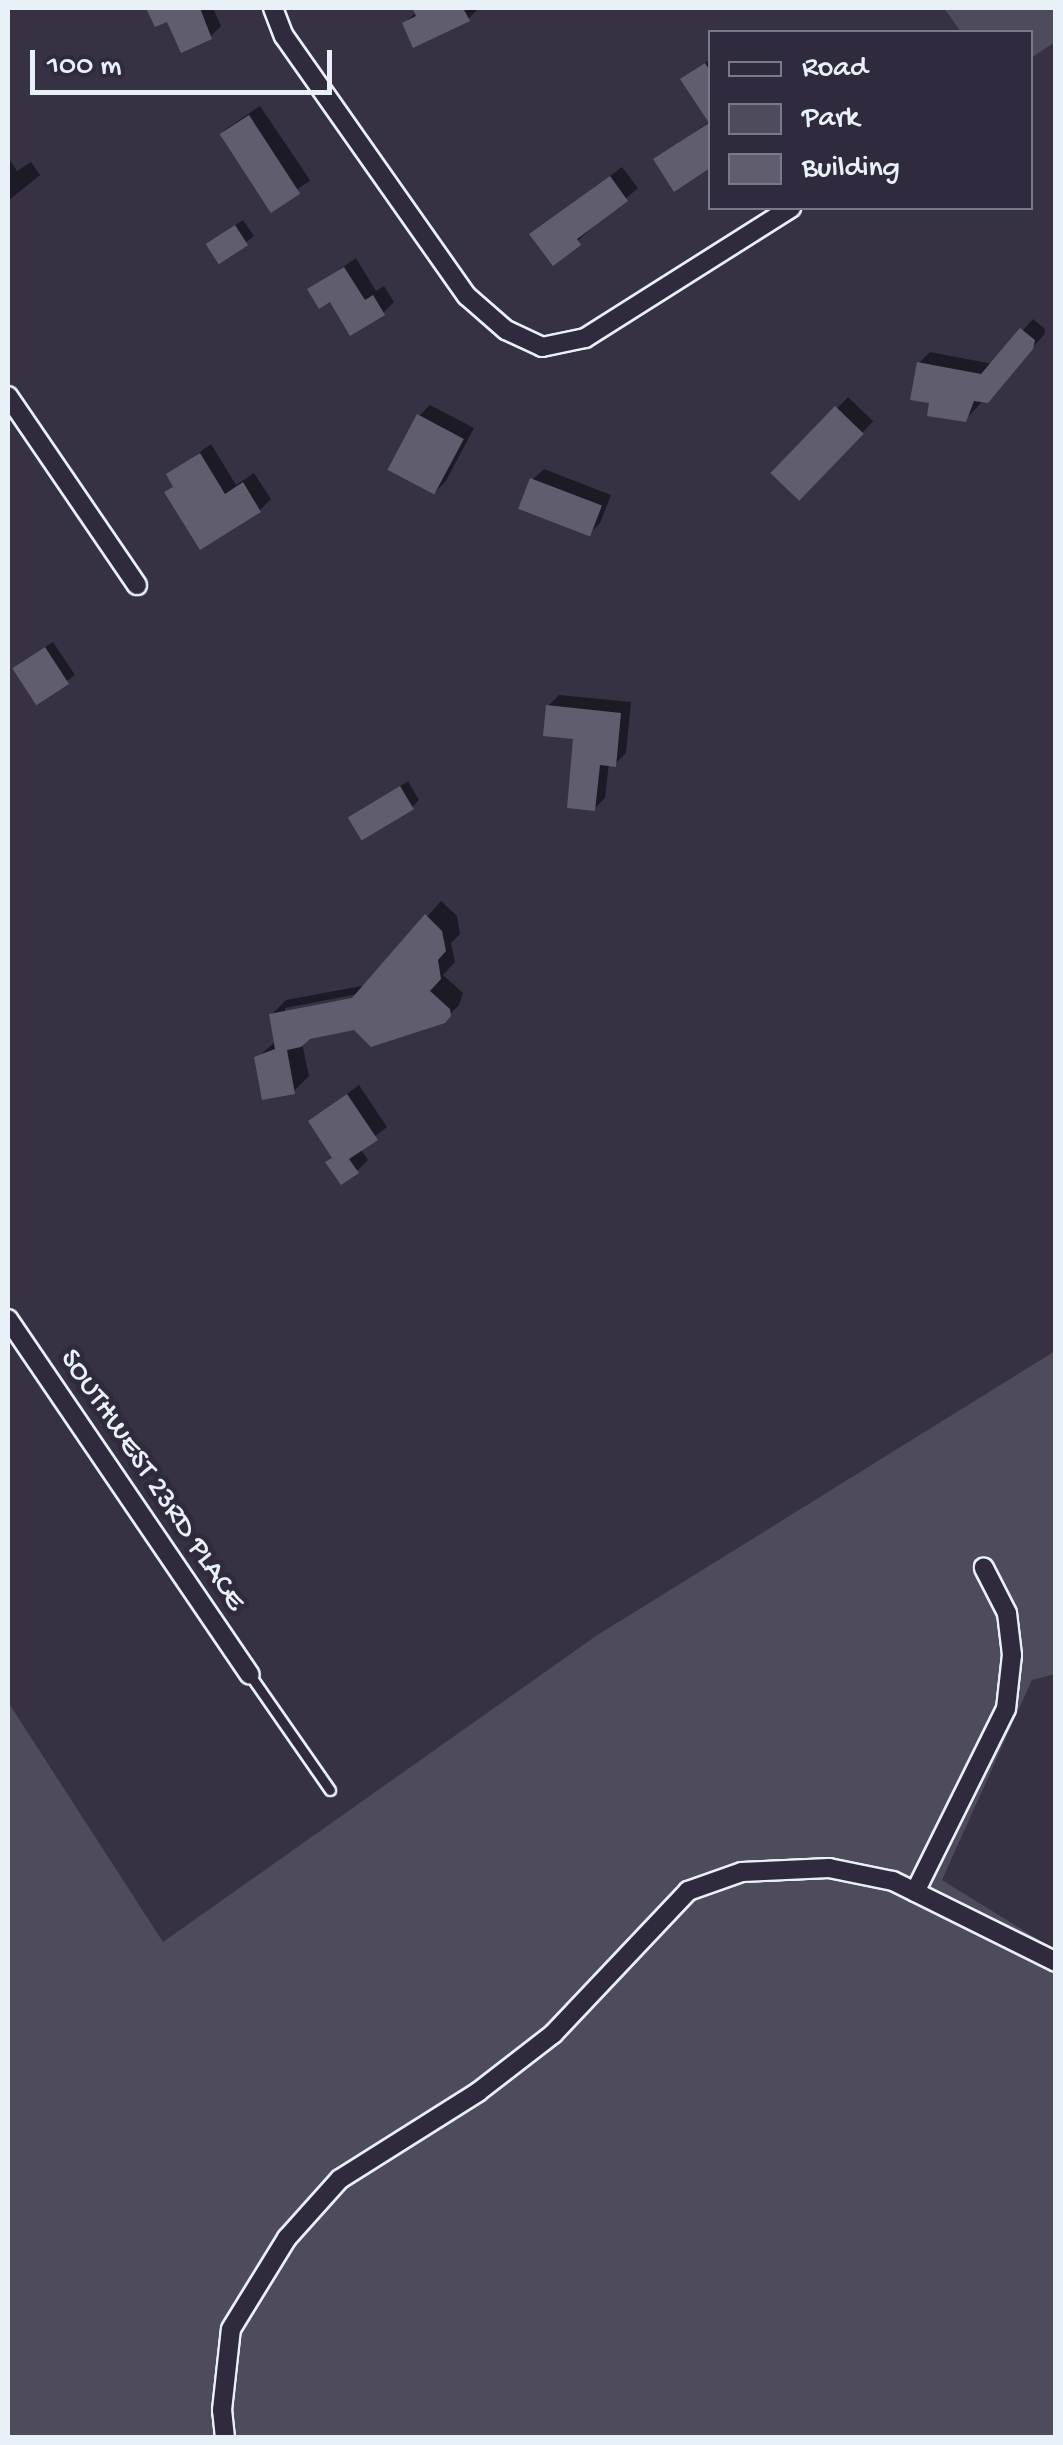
<!DOCTYPE html>
<html>
<head>
<meta charset="utf-8">
<style>
	body { margin:0 }
	#map { position:relative; width:1063px; height:2445px; overflow:hidden; background:#363244; font-family:"Gochi Hand",sans-serif }
	div>[style] { position:absolute }
	.green>* { inset:0; background:#4d4b5c }
	.shadow>* { inset:0; background:#0007; transform-origin:0 0 }
	.building>* { inset:0; background:#605e6e; transform-origin:0 0 }
	.roads { filter:drop-shadow(2px 0 #e8f1f8) drop-shadow(-2px 0 #e8f1f8) drop-shadow(0 2px #e8f1f8) drop-shadow(0 -2px #e8f1f8) }
	.lane>* { height:9px; margin:-4.5px; padding:0 4.5px; transform-origin:4.5px; border-radius:4.5px; background:#2f2a3d }
	.street>* { height:18px; margin:-9px; padding:0 9px; transform-origin:9px; border-radius:9px; background:#2f2a3d }
	span { translate:-50% -50%; white-space:nowrap; text-align:center; line-height:1.15; -webkit-text-stroke:10px #2f2a3d; paint-order:stroke }
	.street-label { font-size:30px; color:#e8f1f8 }
	.frame { position:absolute; inset:0; border:10px solid #e8f1f8; pointer-events:none }
	.legend { position:absolute; left:708px; top:30px; width:325px; height:180px; box-sizing:border-box; background:#2f2a3d; border:2px solid #797a88; margin:0; padding:12px 18px; list-style:none; font-size:30px; color:#e8f1f8 }
	.legend li { display:flex; align-items:center; gap:20px; height:50px }
	.legend b { width:50px; border:2px solid #797a88 }
	.scale { position:absolute; left:30px; top:50px; width:302px; height:45px; box-sizing:border-box; border:5px solid #e8f1f8; border-top:0; padding-left:12px; font-size:30px; line-height:35px; white-space:nowrap; color:#e8f1f8; -webkit-text-stroke:8px #2f2a3d; paint-order:stroke }
</style>
</head>
<body>
<div id="map">
	<div class="green">
		<div style="clip-path:polygon(944px 8px,1055px 8px,1055px 42px,1031px 58px,1030px 32px,961px 32px)"></div>
		<div style="clip-path:polygon(1055px 1351px,1055px 1674px,1032px 1680px,942px 1880px,1055px 1950px,1055px 2437px,8px 2437px,8px 1702px,163px 1942px,596px 1636px)"></div>
	</div>
	<div class="shadow">
		<div style="clip-path:polygon(149px 8px,213px 8px,221px 26px,210px 37px,169px 19px,157px 24px)"></div>
		<div style="clip-path:polygon(414px 8px,479px 8px,468px 19px,405px 23px,416px 12px)"></div>
		<div style="clip-path:polygon(710px 59px,710px 102px,702px 108px,683px 79px)"></div>
		<div style="left:260px;top:106px;width:90px;height:46px;rotate:56deg"></div>
		<div style="clip-path:polygon(710px 121px,710px 165px,675px 188px,656px 160px)"></div>
		<div style="clip-path:polygon(8px 157px,17px 171px,31px 162px,40px 175px,8px 201px)"></div>
		<div style="clip-path:polygon(622px 167px,638px 188px,553px 262px,533px 234px)"></div>
		<div style="clip-path:polygon(243px 220px,254px 236px,220px 261px,217px 237px)"></div>
		<div style="clip-path:polygon(356px 258px,376px 291px,384px 286px,394px 302px,383px 313px,310px 290px)"></div>
		<div style="clip-path:polygon(1033px 319px,1045px 329px,1044px 335px,965px 420px,932px 401px,919px 363px,930px 352px,993px 364px)"></div>
		<div style="left:848px;top:397px;width:35px;height:105px;rotate:44deg"></div>
		<div style="clip-path:polygon(430px 405px,474px 428px,446px 481px,435px 492px,419px 416px)"></div>
		<div style="clip-path:polygon(211px 444px,236px 485px,254px 473px,271px 499px,260px 510px,167px 493px,175px 485px,169px 475px)"></div>
		<div style="clip-path:polygon(544px 469px,611px 495px,600px 523px,589px 534px,532px 480px)"></div>
		<div style="clip-path:polygon(53px 642px,75px 675px,37px 702px,22px 662px)"></div>
		<div style="clip-path:polygon(559px 695px,631px 702px,626px 753px,615px 764px,609px 763px,605px 798px,594px 809px,576px 737px,548px 706px)"></div>
		<div style="clip-path:polygon(408px 781px,419px 800px,412px 807px,352px 818px)"></div>
		<div style="clip-path:polygon(evenodd,441px 901px,457px 916px,460px 934px,451px 943px,455px 962px,443px 975px,463px 993px,459px 1005px,443px 1021px,355px 1027px,309px 1036px,302px 1043px,309px 1076px,294px 1091px,257px 1058px,276px 1041px,271px 1015px,286px 1000px,367px 985px,441px 901px,363px 993px,364px 998px,285px 1014px,285px 1008px,363px 993px)"></div>
		<div style="clip-path:polygon(359px 1085px,387px 1127px,360px 1148px,368px 1160px,357px 1171px,335px 1157px,311px 1121px)"></div>
	</div>
	<div class="building">
		<div style="clip-path:polygon(146px 8px,200px 8px,212px 39px,181px 53px,167px 22px,155px 27px)"></div>
		<div style="clip-path:polygon(412px 8px,463px 8px,470px 21px,413px 48px,402px 23px,416px 16px)"></div>
		<div style="clip-path:polygon(705px 63px,710px 71px,710px 168px,674px 192px,653px 159px,709px 123px,680px 79px)"></div>
		<div style="left:249px;top:115px;width:94px;height:35px;rotate:57deg"></div>
		<div style="clip-path:polygon(610px 176px,628px 201px,577px 239px,581px 245px,553px 266px,529px 234px)"></div>
		<div style="left:235px;top:225px;width:24px;height:35px;rotate:57deg"></div>
		<div style="clip-path:polygon(344px 267px,365px 300px,373px 295px,385px 315px,350px 336px,330px 302px,319px 309px,307px 289px)"></div>
		<div style="clip-path:polygon(1020px 328px,1035px 340px,1033px 349px,988px 403px,974px 401px,966px 422px,927px 416px,929px 403px,910px 400px,917px 362px,981px 374px)"></div>
		<div style="left:835px;top:406px;width:40px;height:93px;rotate:44deg"></div>
		<div style="left:417px;top:414px;width:53px;height:63px;rotate:28deg"></div>
		<div style="clip-path:polygon(200px 453px,225px 494px,243px 482px,261px 512px,200px 550px,164px 492px,173px 487px,166px 474px)"></div>
		<div style="left:530px;top:478px;width:77px;height:33px;rotate:21deg"></div>
		<div style="left:45px;top:647px;width:44px;height:39px;rotate:57deg"></div>
		<div style="clip-path:polygon(546px 705px,621px 713px,616px 767px,600px 765px,595px 811px,567px 808px,573px 739px,543px 736px)"></div>
		<div style="left:400px;top:786px;width:27px;height:61px;rotate:59deg"></div>
		<div style="clip-path:polygon(425px 914px,442px 931px,446px 951px,438px 960px,441px 979px,430px 991px,450px 1009px,451px 1016px,445px 1023px,371px 1047px,354px 1030px,310px 1039px,301px 1047px,287px 1050px,295px 1094px,262px 1100px,254px 1057px,275px 1049px,269px 1014px,352px 998px)"></div>
		<div style="clip-path:polygon(347px 1094px,378px 1140px,349px 1159px,359px 1173px,341px 1185px,325px 1162px,332px 1158px,308px 1121px)"></div>
	</div>
	<div class="roads">
		<div class="lane">
			<div style="left:250px;top:1675px;width:140px;rotate:55.2deg"></div>
		</div>
		<div class="street">
			<div style="left:273px;top:8px;width:30px;rotate:69deg"></div>
			<div style="left:284px;top:36px;width:318px;rotate:54.9deg"></div>
			<div style="left:467px;top:296px;width:52px;rotate:41.1deg"></div>
			<div style="left:506px;top:330px;width:40px;rotate:25deg"></div>
			<div style="left:542px;top:347px;width:44px;rotate:-11.8deg"></div>
			<div style="left:585px;top:338px;width:244px;rotate:-32.3deg"></div>
			<div style="left:8px;top:396px;width:229px;rotate:55.7deg"></div>
			<div style="left:8px;top:1319px;width:430px;rotate:55.8deg"></div>
			<div style="left:915px;top:1892px;width:204px;rotate:-63.6deg"></div>
			<div style="left:1006px;top:1709px;width:54px;rotate:-83.7deg"></div>
			<div style="left:1012px;top:1655px;width:42px;rotate:-96.8deg"></div>
			<div style="left:1007px;top:1613px;width:51px;rotate:-117.1deg"></div>
			<div style="left:225px;top:2438px;width:28px;rotate:-96deg"></div>
			<div style="left:222px;top:2410px;width:81px;rotate:-83.7deg"></div>
			<div style="left:231px;top:2329px;width:107px;rotate:-58.4deg"></div>
			<div style="left:287px;top:2238px;width:79px;rotate:-48.1deg"></div>
			<div style="left:340px;top:2179px;width:163px;rotate:-32.2deg"></div>
			<div style="left:478px;top:2092px;width:95px;rotate:-37.7deg"></div>
			<div style="left:553px;top:2034px;width:197px;rotate:-46.6deg"></div>
			<div style="left:688px;top:1891px;width:57px;rotate:-19.4deg"></div>
			<div style="left:742px;top:1872px;width:87px;rotate:-2.6deg"></div>
			<div style="left:829px;top:1868px;width:65px;rotate:11.5deg"></div>
			<div style="left:893px;top:1881px;width:182px;rotate:26.4deg"></div>
		</div>
	</div>
	<div class="street-label">
		<span style="left:151px;top:1481px;rotate:56deg">SOUTHWEST 23RD PLACE</span>
	</div>
	<div class="frame"></div>
	<ul class="legend">
	<li><b style="height:12px;background:#2f2a3d"></b>Road</li>
	<li><b style="height:28px;background:#4d4b5c"></b>Park</li>
	<li><b style="height:28px;background:#605e6e"></b>Building</li>
	</ul>
	<div class="scale">100 m</div>
</div>
</body>
</html>
